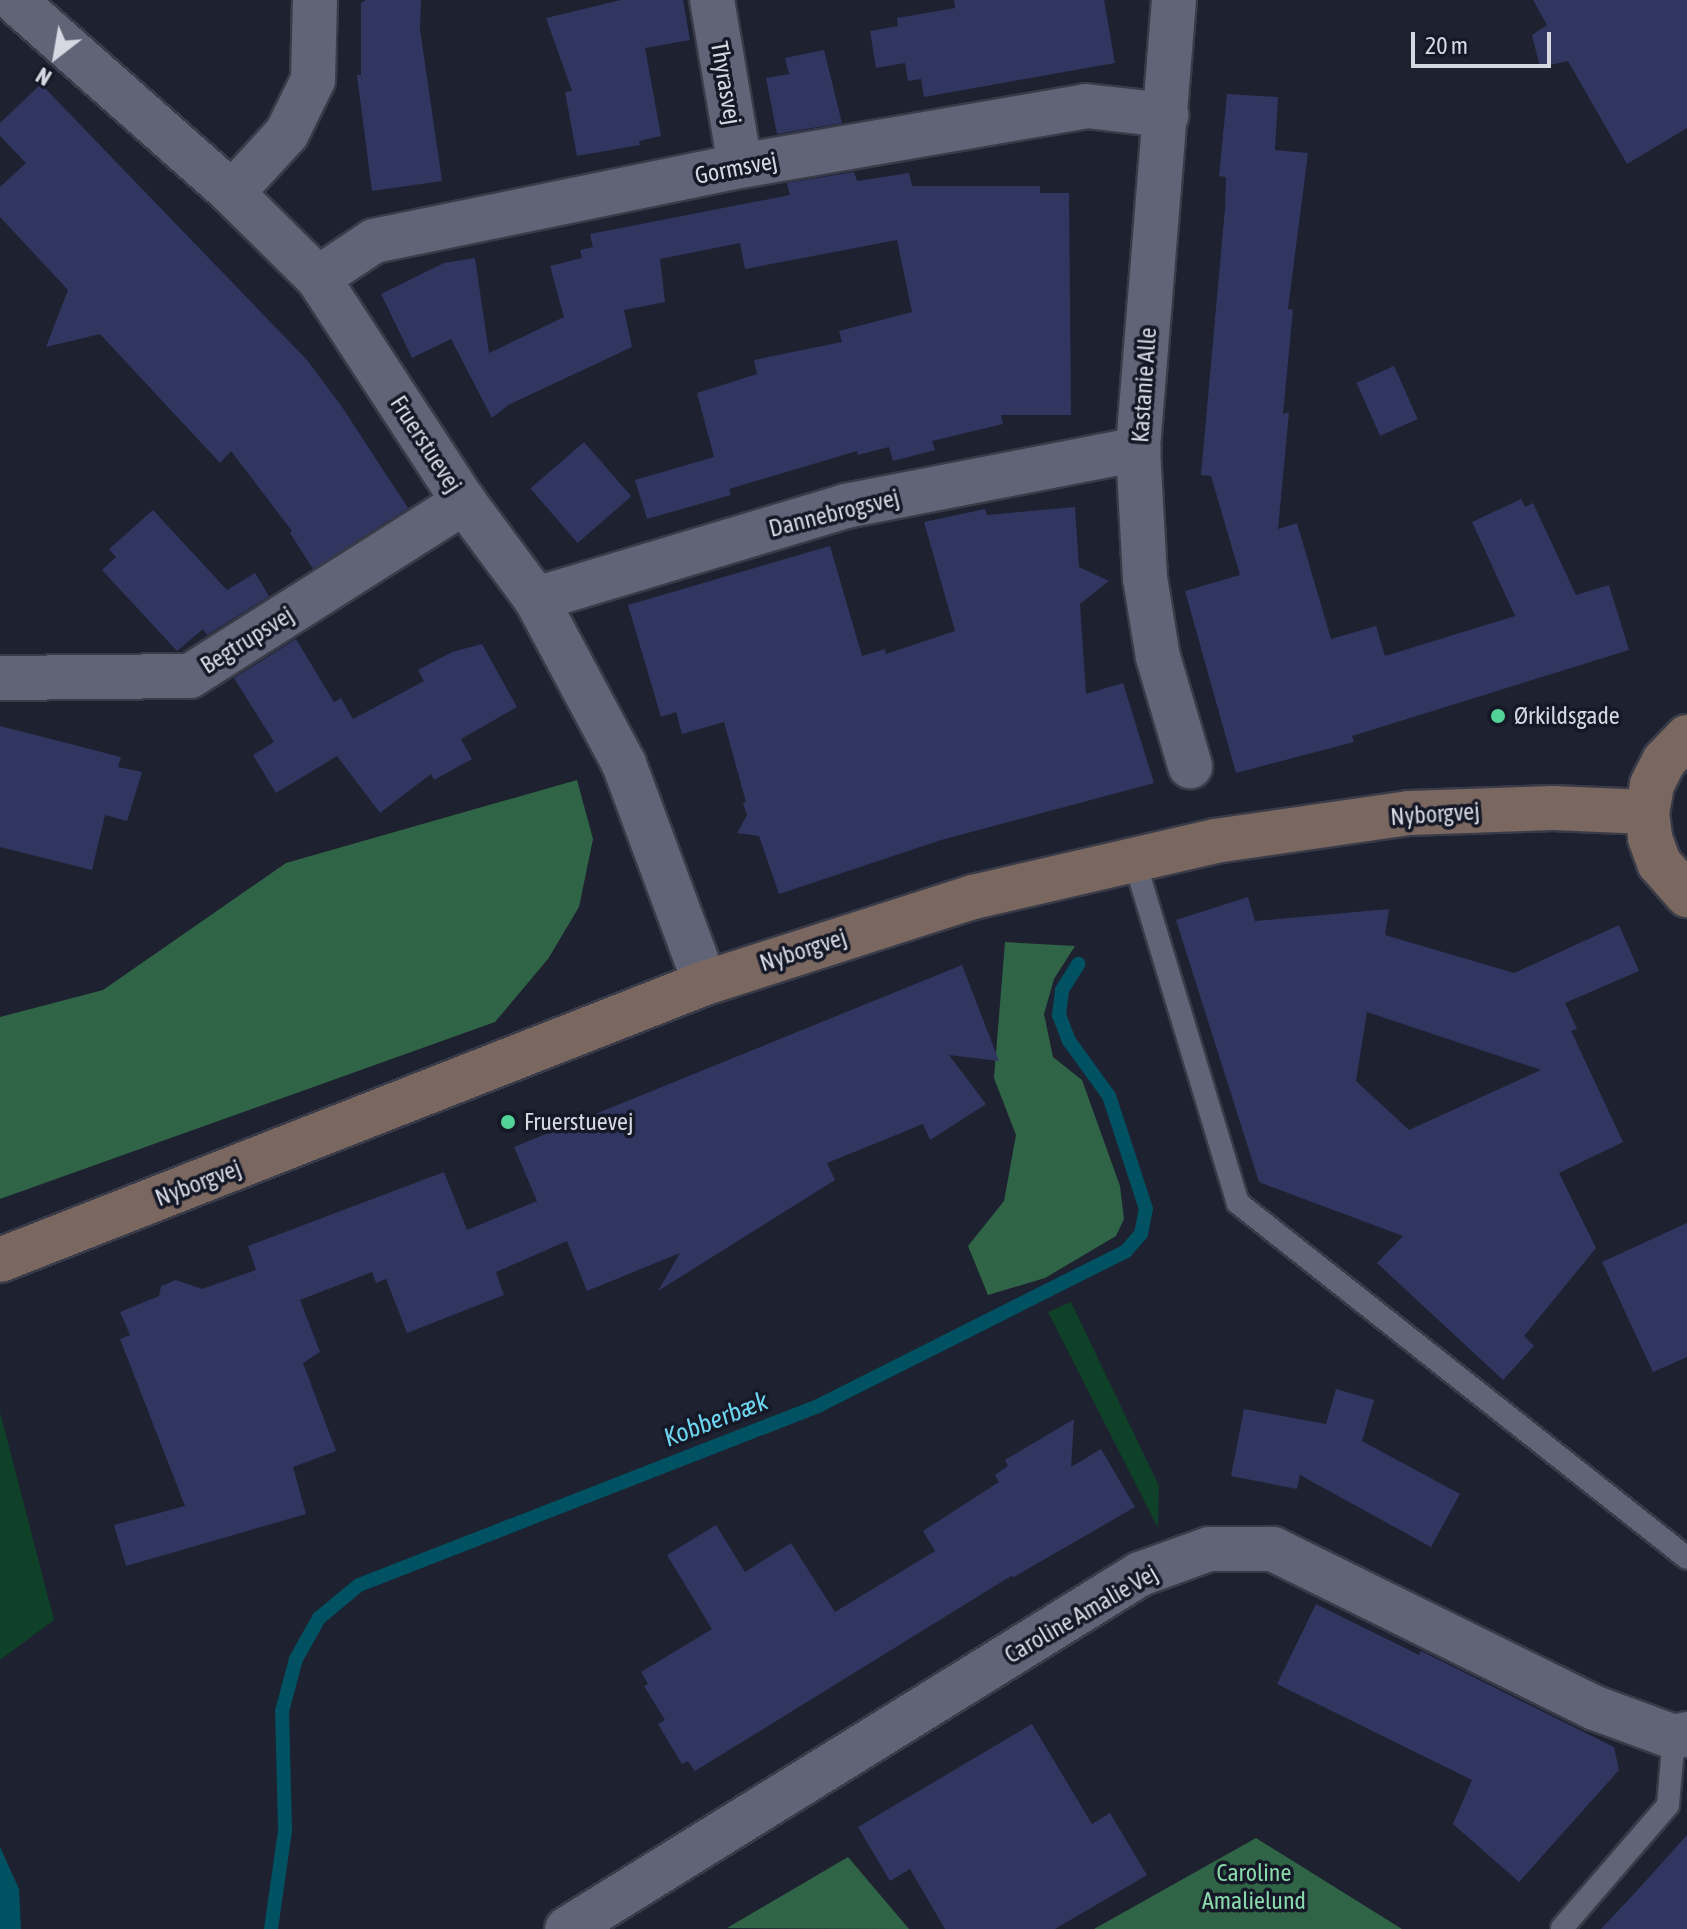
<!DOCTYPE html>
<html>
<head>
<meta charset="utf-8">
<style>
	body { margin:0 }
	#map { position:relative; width:1687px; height:1929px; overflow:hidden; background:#1e2130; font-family:"Asap Condensed",sans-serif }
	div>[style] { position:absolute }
	.green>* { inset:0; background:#0f4028 }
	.forest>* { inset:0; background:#306447 }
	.water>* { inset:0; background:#005262 }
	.stream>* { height:14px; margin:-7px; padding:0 7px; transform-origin:7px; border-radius:7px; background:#005262 }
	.building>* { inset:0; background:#303660; transform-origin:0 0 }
	.roads { filter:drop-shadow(2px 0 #393b48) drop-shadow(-2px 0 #393b48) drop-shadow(0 2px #393b48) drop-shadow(0 -2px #393b48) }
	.lane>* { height:22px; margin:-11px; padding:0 11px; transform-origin:11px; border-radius:11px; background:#606476 }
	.street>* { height:44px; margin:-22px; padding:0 22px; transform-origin:22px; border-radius:22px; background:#606476 }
	.secondary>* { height:44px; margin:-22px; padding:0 22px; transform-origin:22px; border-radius:22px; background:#7a6760 }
	.dots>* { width:22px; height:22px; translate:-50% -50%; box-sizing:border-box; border:4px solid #151826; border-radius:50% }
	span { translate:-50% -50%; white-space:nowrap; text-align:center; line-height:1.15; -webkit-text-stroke:7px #151826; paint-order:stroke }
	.street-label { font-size:24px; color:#d5d7e1 }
	.poi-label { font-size:24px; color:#d5d7e1 }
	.left { translate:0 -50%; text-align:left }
	.park-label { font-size:24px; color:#89d9ab }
	.water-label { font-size:26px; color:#6ed5f0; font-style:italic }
	.north { position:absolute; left:16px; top:16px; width:80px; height:80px; -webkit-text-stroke:6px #151826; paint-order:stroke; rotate:211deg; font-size:22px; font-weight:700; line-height:32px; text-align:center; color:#d5d7e1 }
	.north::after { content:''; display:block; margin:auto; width:28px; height:36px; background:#d5d7e1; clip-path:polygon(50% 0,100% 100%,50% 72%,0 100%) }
	.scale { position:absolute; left:1411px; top:32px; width:140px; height:36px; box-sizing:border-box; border:4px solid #d5d7e1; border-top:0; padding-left:10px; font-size:24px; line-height:28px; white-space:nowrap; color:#d5d7e1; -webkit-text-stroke:6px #151826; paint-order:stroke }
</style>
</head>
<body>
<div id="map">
	<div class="green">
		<div style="clip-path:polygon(1071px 1302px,1159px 1486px,1158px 1528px,1048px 1312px)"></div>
		<div style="clip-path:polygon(0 1412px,54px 1620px,0 1660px)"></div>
	</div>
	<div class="forest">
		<div style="clip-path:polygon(577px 780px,593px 839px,579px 907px,548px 959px,495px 1022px,0 1199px,0 1017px,103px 990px,286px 863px)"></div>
		<div style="clip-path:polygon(1005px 942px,1075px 946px,1054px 979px,1044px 1014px,1053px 1057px,1082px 1080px,1120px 1186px,1124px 1219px,1116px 1236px,1045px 1278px,988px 1295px,968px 1246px,1004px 1201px,1016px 1135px,994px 1078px)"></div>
		<div style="clip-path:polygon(1256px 1838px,1402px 1929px,1094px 1929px)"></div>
		<div style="clip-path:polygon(848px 1857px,909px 1929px,727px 1928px)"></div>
	</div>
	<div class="water">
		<div style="clip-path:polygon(0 1847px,19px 1889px,21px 1929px,0 1929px)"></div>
	</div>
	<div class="stream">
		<div style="left:271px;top:1929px;width:99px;rotate:-81.9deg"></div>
		<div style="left:285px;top:1831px;width:120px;rotate:-91.4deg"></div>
		<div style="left:282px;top:1711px;width:54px;rotate:-74.9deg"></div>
		<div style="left:296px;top:1659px;width:47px;rotate:-60.7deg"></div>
		<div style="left:319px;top:1618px;width:52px;rotate:-39.5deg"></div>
		<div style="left:359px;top:1585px;width:493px;rotate:-21.3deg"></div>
		<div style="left:818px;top:1406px;width:345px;rotate:-26.7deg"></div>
		<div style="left:1126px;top:1251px;width:23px;rotate:-49deg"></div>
		<div style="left:1141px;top:1234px;width:25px;rotate:-79deg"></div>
		<div style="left:1146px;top:1209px;width:119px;rotate:-108.1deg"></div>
		<div style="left:1109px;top:1096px;width:68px;rotate:-126deg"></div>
		<div style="left:1069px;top:1041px;width:28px;rotate:-111deg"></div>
		<div style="left:1059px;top:1015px;width:25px;rotate:-83deg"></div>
		<div style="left:1062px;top:990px;width:31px;rotate:-58deg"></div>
	</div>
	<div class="building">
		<div style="clip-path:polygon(366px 0,421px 0,420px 29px,442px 181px,372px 191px,357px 75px,361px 75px,361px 3px)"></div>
		<div style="clip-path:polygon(621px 0,683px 0,690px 40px,645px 48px,661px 136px,639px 141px,640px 145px,577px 156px,565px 92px,572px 91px,546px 18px)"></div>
		<div style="clip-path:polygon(954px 0,1104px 0,1115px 63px,924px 97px,921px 79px,908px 81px,905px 63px,876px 68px,870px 31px,898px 26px,897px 18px,955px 8px)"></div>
		<div style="clip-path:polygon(1533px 0,1687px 0,1687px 128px,1627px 164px,1568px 61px,1540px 67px,1532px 35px,1547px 25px)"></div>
		<div style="clip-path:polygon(824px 50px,842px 123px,777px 134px,766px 78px,789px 74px,785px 58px)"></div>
		<div style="clip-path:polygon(41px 84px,307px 360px,342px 407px,408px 508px,313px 569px,290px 533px,292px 531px,231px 451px,220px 463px,100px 334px,46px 347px,68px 290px,0 217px,0 187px,26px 163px,0 136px,0 123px)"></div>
		<div style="clip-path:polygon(1227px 94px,1278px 97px,1275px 150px,1308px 153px,1288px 309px,1293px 310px,1283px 414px,1289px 412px,1278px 529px,1297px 523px,1331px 639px,1376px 626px,1385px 656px,1515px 616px,1472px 522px,1521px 499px,1525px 507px,1533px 503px,1576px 595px,1609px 585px,1629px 650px,1352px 736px,1354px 742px,1236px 773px,1185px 591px,1240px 575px,1211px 476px,1201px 475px,1225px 208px,1226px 177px,1219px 176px)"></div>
		<div style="clip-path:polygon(854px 172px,857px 181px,909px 173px,912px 186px,1040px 186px,1040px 193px,1069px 193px,1071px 415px,1001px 415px,1003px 424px,932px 441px,935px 450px,893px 461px,889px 447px,858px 455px,857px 451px,729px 489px,731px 495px,647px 519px,635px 480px,714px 457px,697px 393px,757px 374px,754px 360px,842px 342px,839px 331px,912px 312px,897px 240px,745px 269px,740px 243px,660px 259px,665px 302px,624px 310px,632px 347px,508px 405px,492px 418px,451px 339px,412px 358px,381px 294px,444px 263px,475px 258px,489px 353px,564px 317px,550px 266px,582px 258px,580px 250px,593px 247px,590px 234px,790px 195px,787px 183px)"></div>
		<div style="left:1394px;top:366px;width:58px;height:41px;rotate:66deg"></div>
		<div style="left:584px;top:442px;width:72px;height:71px;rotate:49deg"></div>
		<div style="clip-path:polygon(1075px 507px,1079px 567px,1109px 581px,1080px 604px,1086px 694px,1123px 683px,1154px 783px,941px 840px,779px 894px,759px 836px,737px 833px,747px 815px,743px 803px,746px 802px,724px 722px,682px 734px,676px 712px,661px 717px,628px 605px,830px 546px,862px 656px,885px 649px,886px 654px,955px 631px,924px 522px,985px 509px,987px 515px)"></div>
		<div style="clip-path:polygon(153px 510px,227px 590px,255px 573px,269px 596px,207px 635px,203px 629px,177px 651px,102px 570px,116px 557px,109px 549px)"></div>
		<div style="clip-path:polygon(296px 639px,334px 702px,341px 698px,353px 719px,424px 681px,418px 670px,452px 652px,482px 644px,517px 707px,461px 739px,472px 759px,434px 780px,431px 774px,380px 813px,337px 756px,276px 793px,253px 755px,274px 742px,234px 678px)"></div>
		<div style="clip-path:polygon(0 726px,121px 757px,118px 767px,142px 772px,127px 821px,105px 815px,92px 870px,0 847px)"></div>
		<div style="clip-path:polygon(evenodd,1248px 897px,1255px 921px,1389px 909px,1385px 935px,1514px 973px,1619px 925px,1639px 971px,1565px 1003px,1577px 1029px,1571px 1031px,1623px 1142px,1559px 1173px,1596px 1248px,1524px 1336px,1534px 1346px,1503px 1380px,1377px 1263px,1403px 1236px,1259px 1182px,1176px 920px,1248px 897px,1367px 1012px,1541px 1070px,1409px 1130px,1356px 1081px,1367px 1012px)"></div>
		<div style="clip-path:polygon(962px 965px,999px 1061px,949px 1055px,986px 1104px,930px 1140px,923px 1124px,827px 1163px,835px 1180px,658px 1291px,680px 1253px,587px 1291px,567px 1241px,496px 1272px,504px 1295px,407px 1333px,386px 1279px,376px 1283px,372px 1272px,300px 1300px,320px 1352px,303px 1363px,336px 1451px,293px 1467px,306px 1514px,126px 1566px,114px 1525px,185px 1506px,120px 1339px,130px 1335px,120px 1312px,159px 1296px,161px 1286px,176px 1280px,202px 1289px,256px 1270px,248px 1246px,444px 1172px,467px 1230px,537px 1201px,514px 1147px)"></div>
		<div style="clip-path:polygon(1687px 1223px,1687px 1357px,1653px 1372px,1602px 1262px)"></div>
		<div style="clip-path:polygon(1336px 1389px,1374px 1400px,1362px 1441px,1460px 1494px,1431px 1547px,1300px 1475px,1297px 1489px,1231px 1476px,1244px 1409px,1326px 1424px)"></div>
		<div style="clip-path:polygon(1074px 1419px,1071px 1467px,1101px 1449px,1135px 1507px,1014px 1577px,1011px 1576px,695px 1771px,688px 1761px,682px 1764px,658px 1724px,665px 1720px,644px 1686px,648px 1684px,641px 1672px,712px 1629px,667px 1555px,716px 1525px,745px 1572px,791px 1543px,835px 1612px,935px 1551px,923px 1531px,999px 1482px,995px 1475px,1008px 1466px,1005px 1460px)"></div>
		<div style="clip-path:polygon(1316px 1604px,1419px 1655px,1421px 1651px,1614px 1747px,1619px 1770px,1519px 1882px,1453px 1824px,1472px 1780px,1277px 1684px)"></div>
		<div style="clip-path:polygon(1032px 1724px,1092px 1824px,1110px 1813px,1147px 1875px,1055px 1929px,945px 1929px,910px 1869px,890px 1881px,858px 1827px)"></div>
		<div style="clip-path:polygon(1687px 1835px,1687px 1929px,1601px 1929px,1633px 1895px)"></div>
	</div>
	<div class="roads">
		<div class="lane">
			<div style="left:1134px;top:859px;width:359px;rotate:73.2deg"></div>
			<div style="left:1238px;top:1203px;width:572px;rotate:38.33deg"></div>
			<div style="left:1562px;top:1928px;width:162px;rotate:-49.2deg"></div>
			<div style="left:1668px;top:1805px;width:68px;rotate:-85deg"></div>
		</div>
		<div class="street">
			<div style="left:14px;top:0;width:291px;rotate:41.5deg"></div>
			<div style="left:232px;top:193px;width:121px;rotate:44.7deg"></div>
			<div style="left:318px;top:278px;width:267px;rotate:56.9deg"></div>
			<div style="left:464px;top:502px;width:121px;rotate:53.4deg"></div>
			<div style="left:536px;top:599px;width:187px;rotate:61.9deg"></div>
			<div style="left:624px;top:764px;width:233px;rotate:69.7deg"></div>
			<div style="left:712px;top:0;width:168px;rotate:80.4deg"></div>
			<div style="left:1174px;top:0;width:450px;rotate:94.6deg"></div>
			<div style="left:1138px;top:449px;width:129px;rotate:86.9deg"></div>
			<div style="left:1145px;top:578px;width:80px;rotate:80.7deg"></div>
			<div style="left:1158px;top:657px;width:114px;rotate:73.6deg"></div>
			<div style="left:232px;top:193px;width:81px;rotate:-47.5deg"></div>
			<div style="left:287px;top:133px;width:59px;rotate:-63.9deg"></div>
			<div style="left:313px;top:80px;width:80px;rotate:-88.6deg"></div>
			<div style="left:318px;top:278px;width:67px;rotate:-33.5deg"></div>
			<div style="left:374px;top:241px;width:374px;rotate:-11.6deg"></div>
			<div style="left:740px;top:166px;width:351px;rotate:-9.8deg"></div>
			<div style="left:1086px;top:106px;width:81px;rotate:6.4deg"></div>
			<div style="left:536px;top:599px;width:324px;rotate:-16.7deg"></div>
			<div style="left:846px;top:506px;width:298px;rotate:-11deg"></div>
			<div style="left:0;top:678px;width:190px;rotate:-0.6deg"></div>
			<div style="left:190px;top:676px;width:325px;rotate:-32.4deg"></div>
			<div style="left:567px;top:1929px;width:674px;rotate:-31.78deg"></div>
			<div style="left:1140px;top:1574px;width:73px;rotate:-19.9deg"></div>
			<div style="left:1209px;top:1549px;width:64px"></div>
			<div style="left:1273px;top:1549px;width:359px;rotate:26.3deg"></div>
			<div style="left:1595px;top:1708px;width:84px;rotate:20.2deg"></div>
			<div style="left:1674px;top:1737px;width:13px;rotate:-13deg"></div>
		</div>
		<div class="secondary">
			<div style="left:1687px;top:737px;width:33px;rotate:134deg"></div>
			<div style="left:1664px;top:761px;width:27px;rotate:117deg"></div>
			<div style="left:1652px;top:785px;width:27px;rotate:100deg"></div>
			<div style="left:1647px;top:812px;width:26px;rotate:83deg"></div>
			<div style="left:1650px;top:838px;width:27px;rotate:70deg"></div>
			<div style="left:1659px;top:863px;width:43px;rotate:48.8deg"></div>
			<div style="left:0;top:1260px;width:757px;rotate:-21.45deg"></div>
			<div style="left:705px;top:983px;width:281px;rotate:-17.8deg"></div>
			<div style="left:973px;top:897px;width:248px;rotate:-13deg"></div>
			<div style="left:1215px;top:841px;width:196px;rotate:-8.2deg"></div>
			<div style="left:1409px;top:813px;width:144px;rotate:-2deg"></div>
			<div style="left:1553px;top:808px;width:94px;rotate:2.4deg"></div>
		</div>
	</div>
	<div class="dots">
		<div style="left:1498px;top:716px;background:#52d397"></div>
		<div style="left:508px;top:1122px;background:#52d397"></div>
	</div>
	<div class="street-label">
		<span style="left:726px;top:83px;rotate:80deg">Thyrasvej</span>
		<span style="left:736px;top:168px;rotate:-11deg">Gormsvej</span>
		<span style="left:1144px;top:385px;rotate:-86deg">Kastanie Alle</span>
		<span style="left:426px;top:444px;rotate:57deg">Fruerstuevej</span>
		<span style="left:834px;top:513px;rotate:-14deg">Dannebrogsvej</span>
		<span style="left:247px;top:640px;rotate:-32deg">Begtrupsvej</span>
		<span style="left:1435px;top:814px;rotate:-4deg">Nyborgvej</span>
		<span style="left:803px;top:950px;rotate:-18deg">Nyborgvej</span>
		<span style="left:198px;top:1183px;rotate:-21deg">Nyborgvej</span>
		<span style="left:1081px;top:1614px;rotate:-30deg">Caroline Amalie Vej</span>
	</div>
	<div class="poi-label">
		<span class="left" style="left:1514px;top:716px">Ørkildsgade</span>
		<span class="left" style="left:524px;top:1122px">Fruerstuevej</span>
	</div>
	<div class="park-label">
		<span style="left:1254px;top:1887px">Caroline<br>Amalielund</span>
	</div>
	<div class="water-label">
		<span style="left:716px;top:1420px;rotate:-21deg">Kobberbæk</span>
	</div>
	<div class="north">N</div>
	<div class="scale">20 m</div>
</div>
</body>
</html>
